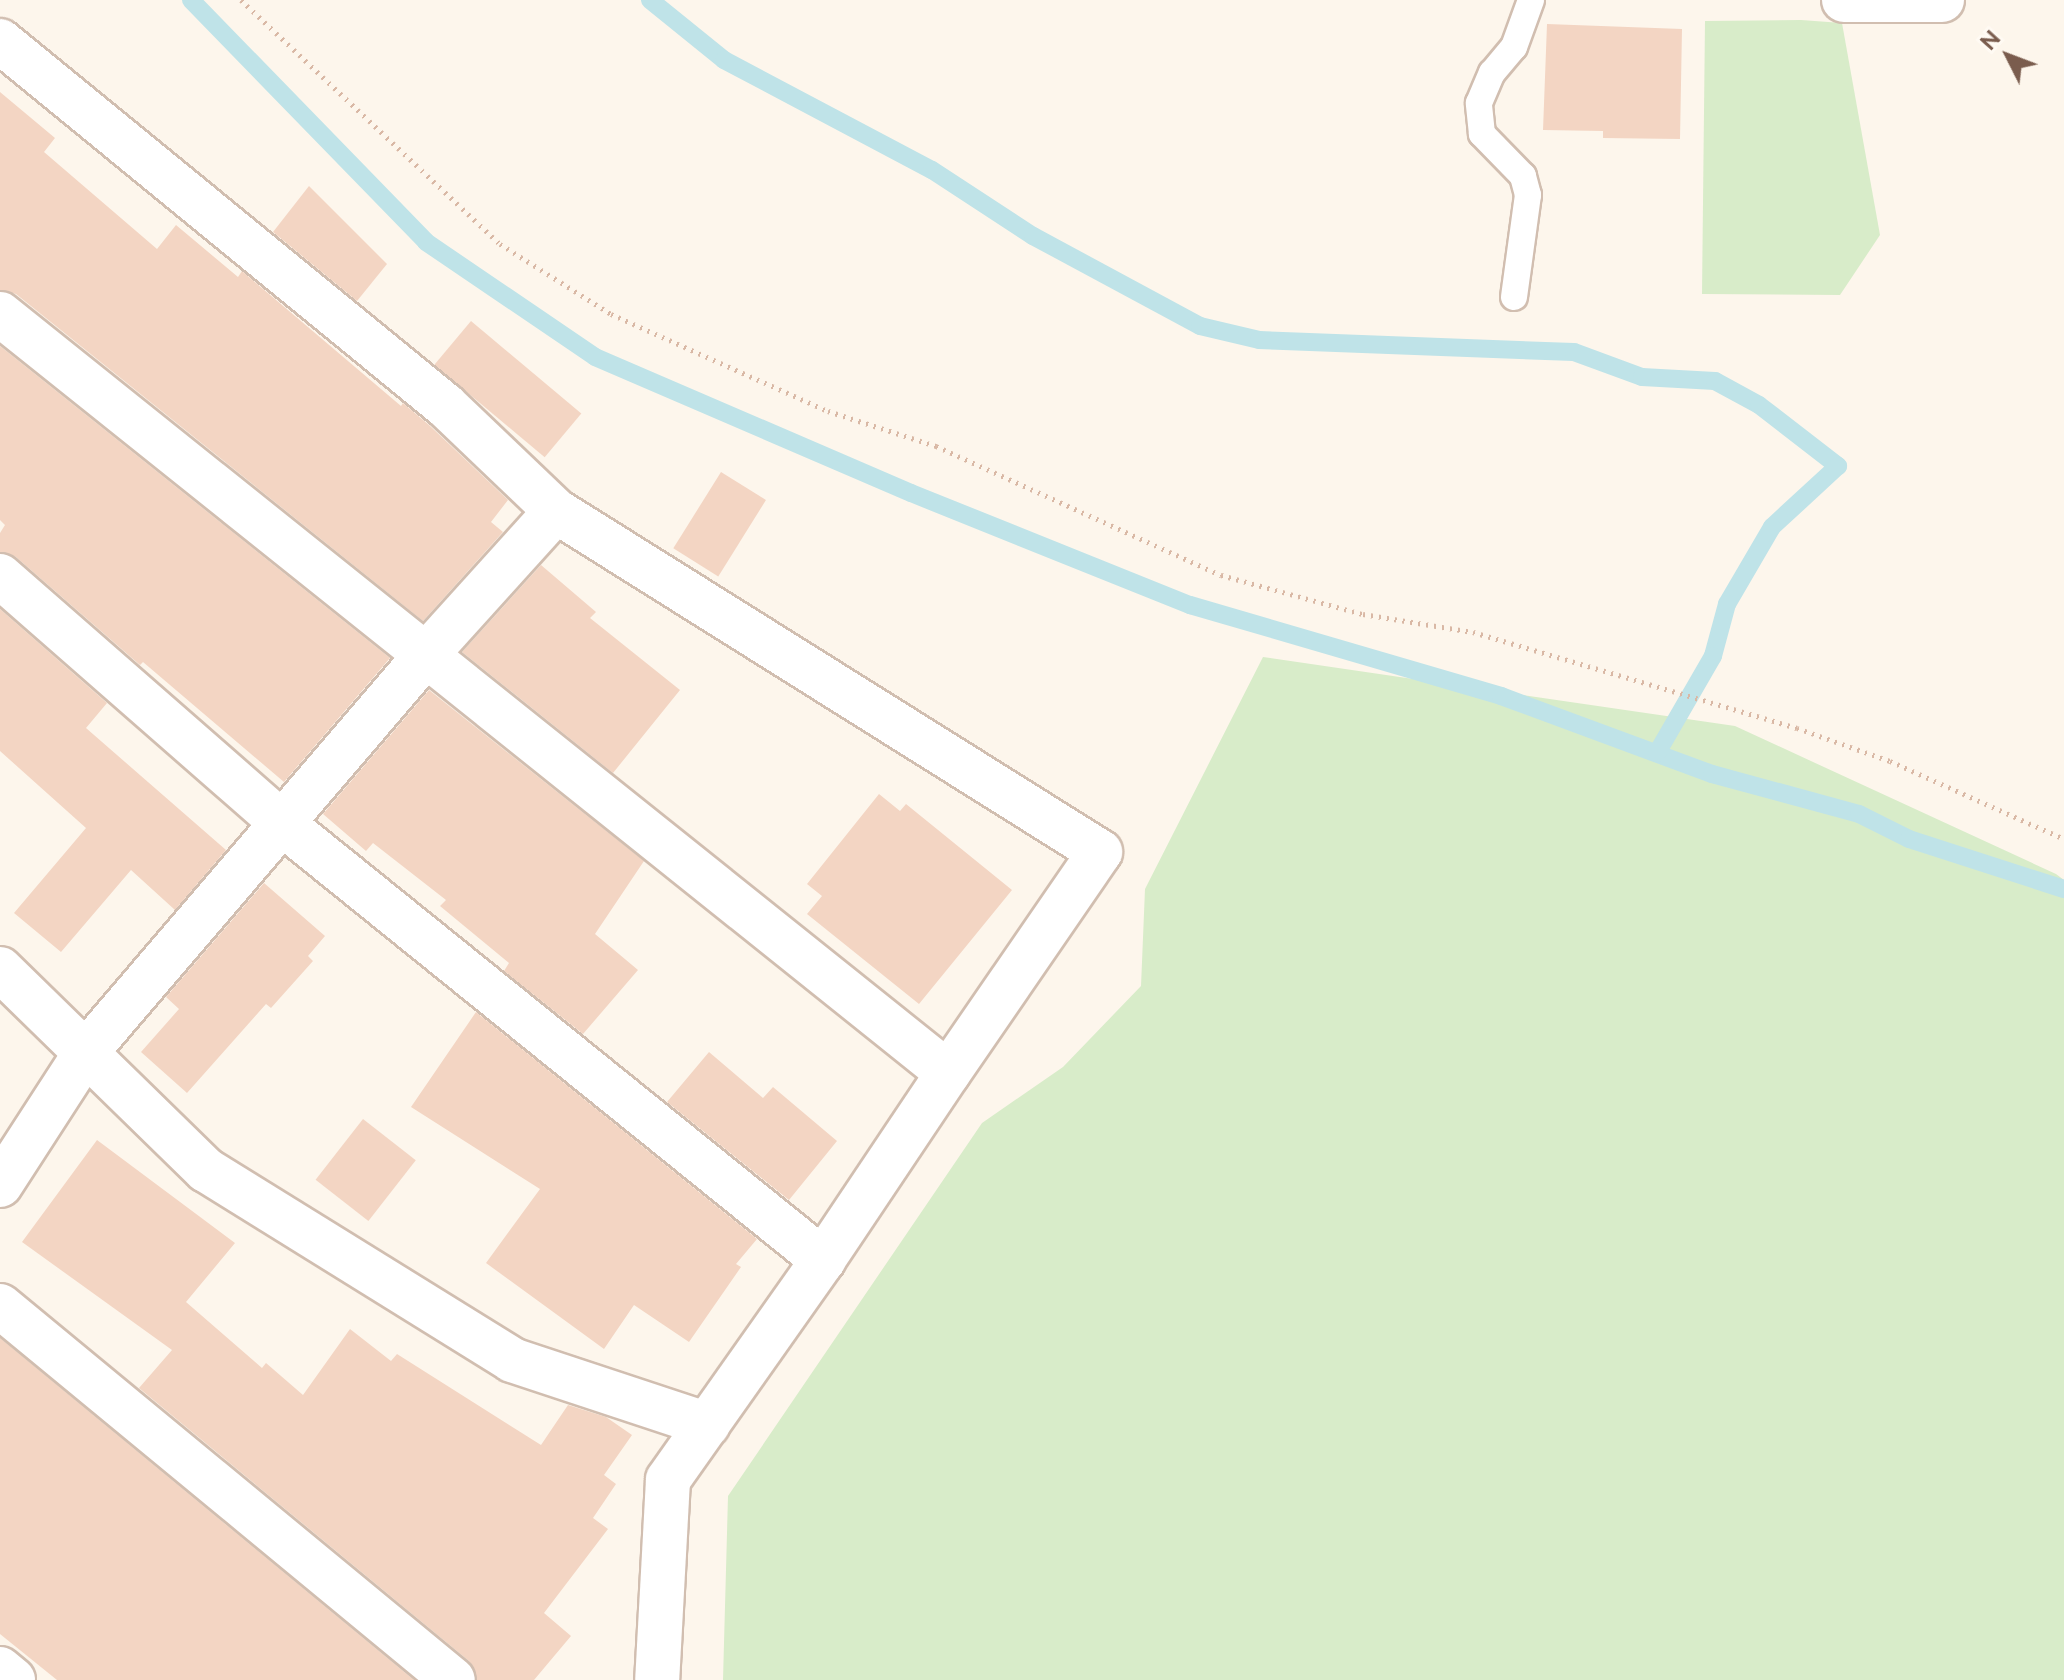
<!DOCTYPE html>
<html>
<head>
<meta charset="utf-8">
<style>
	body { margin:0 }
	#map { position:relative; width:2064px; height:1680px; overflow:hidden; background:#fdf6ec; font-family:Raleway,sans-serif }
	div>[style] { position:absolute }
	.green>* { inset:0; background:#d8ecc9 }
	.stream>* { height:18px; margin:-9px; padding:0 9px; transform-origin:9px; border-radius:9px; background:#bfe3e8 }
	.building>* { inset:0; background:#f3d5c3; transform-origin:0 0 }
	.path>* { height:5px; margin-top:-2.5px; transform-origin:0; background:repeating-linear-gradient(90deg,#d9b8a5 0 2px,transparent 0 8px) }
	.roads { filter:drop-shadow(2px 0 #d1beb0) drop-shadow(-2px 0 #d1beb0) drop-shadow(0 2px #d1beb0) drop-shadow(0 -2px #d1beb0) }
	.lane>* { height:26px; margin:-13px; padding:0 13px; transform-origin:13px; border-radius:13px; background:#fff }
	.street>* { height:44px; margin:-22px; padding:0 22px; transform-origin:22px; border-radius:22px; background:#fff }
	span { translate:-50% -50%; white-space:nowrap; text-align:center; line-height:1.15; -webkit-text-stroke:6px #fffaf3; paint-order:stroke }
	.north { position:absolute; left:1968px; top:16px; width:80px; height:80px; -webkit-text-stroke:6px #fffaf3; paint-order:stroke; rotate:312deg; font-size:22px; font-weight:700; line-height:32px; text-align:center; color:#7a5c4d }
	.north::after { content:''; display:block; margin:auto; width:28px; height:36px; background:#7a5c4d; clip-path:polygon(50% 0,100% 100%,50% 72%,0 100%) }
</style>
</head>
<body>
<div id="map">
	<div class="green">
		<div style="clip-path:polygon(1801px 20px,1842px 23px,1880px 235px,1840px 295px,1702px 294px,1705px 21px)"></div>
		<div style="clip-path:polygon(1263px 657px,1735px 726px,2056px 874px,2064px 880px,2064px 1680px,723px 1680px,728px 1496px,982px 1123px,1063px 1067px,1141px 986px,1145px 889px)"></div>
	</div>
	<div class="stream">
		<div style="left:191px;top:0;width:337px;rotate:45.8deg"></div>
		<div style="left:426px;top:242px;width:204px;rotate:34.2deg"></div>
		<div style="left:595px;top:357px;width:344px;rotate:23.3deg"></div>
		<div style="left:911px;top:493px;width:301px;rotate:21.9deg"></div>
		<div style="left:1190px;top:605px;width:324px;rotate:16.3deg"></div>
		<div style="left:1501px;top:696px;width:225px;rotate:20.3deg"></div>
		<div style="left:1712px;top:774px;width:152px;rotate:15.2deg"></div>
		<div style="left:1859px;top:814px;width:56px;rotate:26.6deg"></div>
		<div style="left:1909px;top:839px;width:163px;rotate:17.9deg"></div>
		<div style="left:650px;top:0;width:95px;rotate:39deg"></div>
		<div style="left:724px;top:60px;width:235px;rotate:27.9deg"></div>
		<div style="left:932px;top:170px;width:121px;rotate:33.2deg"></div>
		<div style="left:1033px;top:236px;width:190px;rotate:28.3deg"></div>
		<div style="left:1200px;top:326px;width:61px;rotate:13.3deg"></div>
		<div style="left:1259px;top:340px;width:315px;rotate:2.2deg"></div>
		<div style="left:1574px;top:352px;width:72px;rotate:20.2deg"></div>
		<div style="left:1642px;top:377px;width:73px;rotate:3.1deg"></div>
		<div style="left:1715px;top:381px;width:50px;rotate:28.6deg"></div>
		<div style="left:1759px;top:405px;width:100px;rotate:37.7deg"></div>
		<div style="left:1838px;top:466px;width:90px;rotate:137.3deg"></div>
		<div style="left:1772px;top:527px;width:89px;rotate:120.3deg"></div>
		<div style="left:1727px;top:604px;width:54px;rotate:105.1deg"></div>
		<div style="left:1713px;top:656px;width:112px;rotate:120deg"></div>
	</div>
	<div class="building">
		<div style="clip-path:polygon(1547px 24px,1682px 29px,1680px 139px,1603px 138px,1603px 131px,1543px 130px)"></div>
		<div style="clip-path:polygon(0 92px,55px 138px,44px 152px,157px 249px,176px 225px,238px 277px,242px 271px,401px 406px,403px 403px,429px 425px,508px 500px,491px 522px,503px 532px,423px 621px,16px 294px,0 290px)"></div>
		<div style="clip-path:polygon(309px 186px,387px 264px,357px 301px,273px 232px)"></div>
		<div style="left:471px;top:321px;width:144px;height:57px;rotate:40deg"></div>
		<div style="clip-path:polygon(0 346px,390px 658px,284px 782px,143px 662px,140px 665px,16px 557px,0 552px,0 533px,5px 525px,0 520px)"></div>
		<div style="left:721px;top:472px;width:53px;height:90px;rotate:32deg"></div>
		<div style="clip-path:polygon(541px 565px,596px 612px,590px 618px,680px 690px,613px 773px,462px 652px)"></div>
		<div style="clip-path:polygon(0 609px,107px 703px,86px 728px,226px 850px,175px 910px,131px 870px,61px 952px,14px 913px,86px 828px,0 751px)"></div>
		<div style="clip-path:polygon(429px 690px,644px 861px,595px 934px,638px 970px,583px 1034px,504px 971px,509px 963px,440px 906px,446px 900px,373px 843px,366px 851px,323px 814px)"></div>
		<div style="clip-path:polygon(879px 794px,900px 811px,906px 804px,1012px 890px,919px 1004px,807px 914px,822px 896px,807px 884px)"></div>
		<div style="clip-path:polygon(264px 883px,325px 936px,308px 956px,313px 961px,271px 1008px,266px 1004px,187px 1093px,141px 1052px,179px 1009px,166px 997px)"></div>
		<div style="clip-path:polygon(476px 1012px,757px 1239px,736px 1264px,741px 1267px,689px 1342px,634px 1305px,604px 1349px,486px 1263px,540px 1189px,411px 1107px)"></div>
		<div style="clip-path:polygon(709px 1052px,763px 1098px,773px 1087px,837px 1141px,789px 1200px,667px 1102px)"></div>
		<div style="left:363px;top:1119px;width:67px;height:77px;rotate:38deg"></div>
		<div style="clip-path:polygon(97px 1140px,235px 1243px,186px 1302px,262px 1368px,266px 1363px,303px 1395px,350px 1329px,391px 1361px,397px 1354px,541px 1445px,568px 1405px,606px 1417px,632px 1435px,604px 1475px,616px 1484px,593px 1518px,608px 1529px,544px 1613px,571px 1636px,534px 1680px,477px 1680px,469px 1661px,139px 1388px,172px 1350px,22px 1242px)"></div>
		<div style="clip-path:polygon(0 1338px,414px 1680px,57px 1680px,0 1634px)"></div>
	</div>
	<div class="path">
		<div style="left:241px;top:0;width:356px;rotate:43.3deg"></div>
		<div style="left:500px;top:244px;width:131px;rotate:32.2deg"></div>
		<div style="left:611px;top:314px;width:238px;rotate:24.1deg"></div>
		<div style="left:828px;top:411px;width:114px;rotate:18deg"></div>
		<div style="left:936px;top:446px;width:313px;rotate:24.4deg"></div>
		<div style="left:1221px;top:575px;width:147px;rotate:15.4deg"></div>
		<div style="left:1363px;top:614px;width:111px;rotate:9.3deg"></div>
		<div style="left:1473px;top:632px;width:338px;rotate:16.5deg"></div>
		<div style="left:1797px;top:728px;width:99px;rotate:19.5deg"></div>
		<div style="left:1890px;top:761px;width:191px;rotate:24.1deg"></div>
	</div>
	<div class="roads">
		<div class="lane">
			<div style="left:1514px;top:297px;width:103px;rotate:-82.2deg"></div>
			<div style="left:1528px;top:195px;width:20px;rotate:-105deg"></div>
			<div style="left:1523px;top:176px;width:59px;rotate:-134.3deg"></div>
			<div style="left:1482px;top:134px;width:31px;rotate:-96deg"></div>
			<div style="left:1479px;top:103px;width:33px;rotate:-67deg"></div>
			<div style="left:1492px;top:73px;width:34px;rotate:-50deg"></div>
			<div style="left:1514px;top:47px;width:50px;rotate:-70.1deg"></div>
		</div>
		<div class="street">
			<div style="left:1844px;top:0;width:98px"></div>
			<div style="left:0;top:41px;width:576px;rotate:39.3deg"></div>
			<div style="left:446px;top:406px;width:152px;rotate:43.7deg"></div>
			<div style="left:556px;top:511px;width:642px;rotate:32.08deg"></div>
			<div style="left:1100px;top:852px;width:268px;rotate:124.5deg"></div>
			<div style="left:0;top:314px;width:1214px;rotate:38.68deg"></div>
			<div style="left:948px;top:1073px;width:225px;rotate:123.8deg"></div>
			<div style="left:823px;top:1260px;width:269px;rotate:125.2deg"></div>
			<div style="left:668px;top:1480px;width:200px;rotate:93.1deg"></div>
			<div style="left:0;top:576px;width:378px;rotate:41.2deg"></div>
			<div style="left:284px;top:825px;width:693px;rotate:38.91deg"></div>
			<div style="left:0;top:969px;width:288px;rotate:44.3deg"></div>
			<div style="left:206px;top:1170px;width:360px;rotate:31.8deg"></div>
			<div style="left:512px;top:1360px;width:206px;rotate:18.3deg"></div>
			<div style="left:0;top:1185px;width:158px;rotate:-57.1deg"></div>
			<div style="left:86px;top:1052px;width:521px;rotate:-49.43deg"></div>
			<div style="left:425px;top:656px;width:195px;rotate:-47.9deg"></div>
			<div style="left:0;top:1306px;width:587px;rotate:39.54deg"></div>
			<div style="left:0;top:1669px;width:17px;rotate:40deg"></div>
		</div>
	</div>
	<div class="north">N</div>
</div>
</body>
</html>
